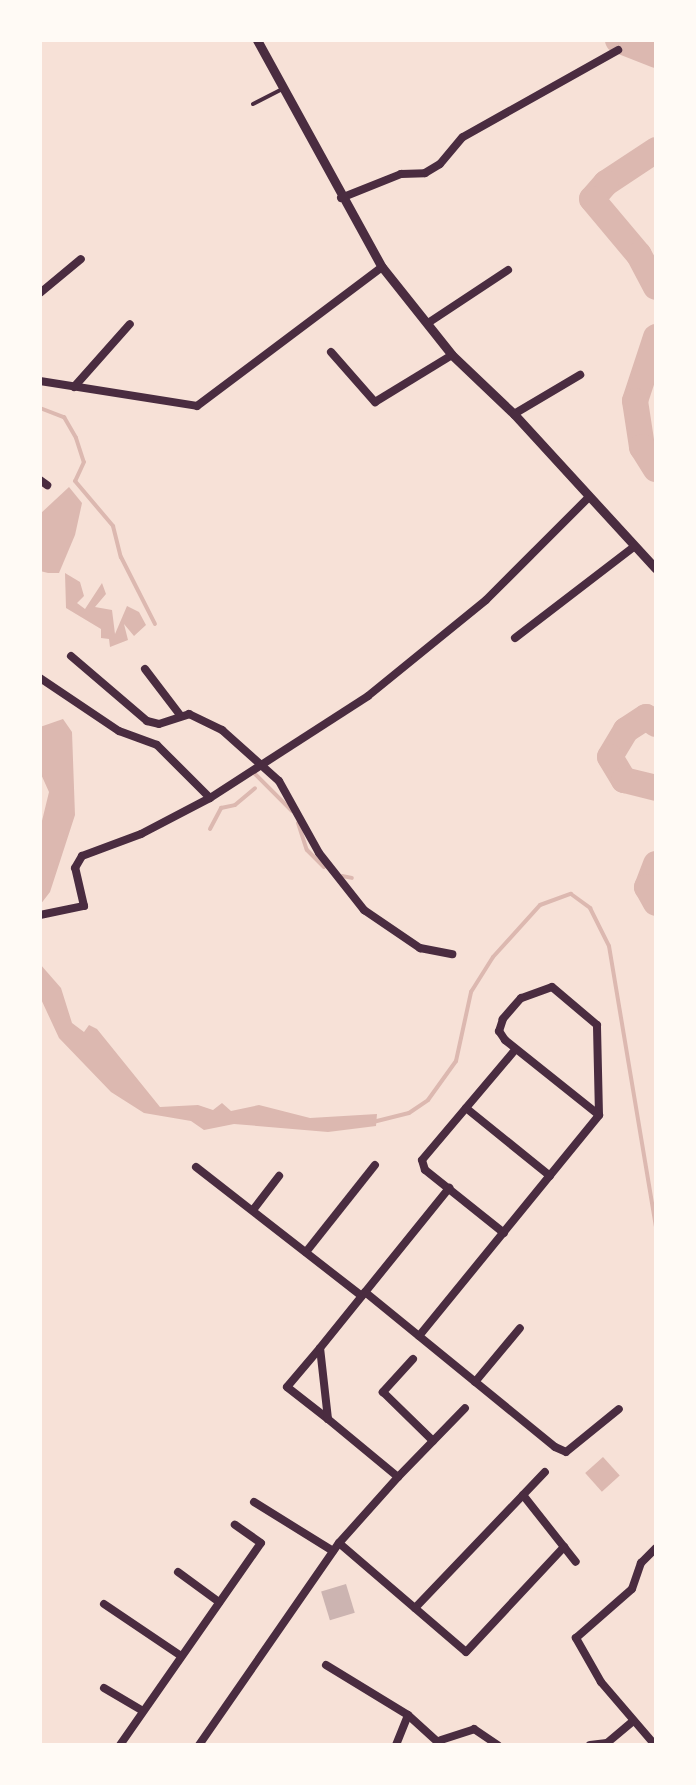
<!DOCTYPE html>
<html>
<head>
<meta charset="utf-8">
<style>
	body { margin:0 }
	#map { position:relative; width:696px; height:1785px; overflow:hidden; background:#f7e1d7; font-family:Manrope,sans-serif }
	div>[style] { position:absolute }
	.water>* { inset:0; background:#dcb8b0; transform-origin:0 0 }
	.stream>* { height:4px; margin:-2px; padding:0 2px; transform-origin:2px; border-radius:2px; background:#dcb8b0 }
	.river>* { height:26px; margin:-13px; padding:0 13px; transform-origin:13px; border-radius:13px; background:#dcb8b0 }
	.building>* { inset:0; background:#ccb4b1; transform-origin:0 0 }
	.service>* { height:4px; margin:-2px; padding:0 2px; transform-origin:2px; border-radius:2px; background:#4a2c40 }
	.minor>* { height:8px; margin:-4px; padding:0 4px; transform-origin:4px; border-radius:4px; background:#4a2c40 }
	.tertiary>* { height:9px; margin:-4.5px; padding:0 4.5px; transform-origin:4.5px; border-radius:4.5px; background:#4a2c40 }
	span { translate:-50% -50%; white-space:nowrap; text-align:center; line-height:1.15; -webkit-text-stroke:7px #fffaf5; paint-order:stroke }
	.frame { position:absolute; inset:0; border:42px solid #fffaf5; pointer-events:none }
</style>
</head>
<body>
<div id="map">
	<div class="water">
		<div style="clip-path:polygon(69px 487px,82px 503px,75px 535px,59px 573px,48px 573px,40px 571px,40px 514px)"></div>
		<div style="clip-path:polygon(65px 573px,80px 582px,84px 596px,77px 603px,85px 609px,102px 583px,106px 594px,95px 607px,112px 610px,115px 634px,127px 606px,139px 612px,146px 625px,134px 636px,124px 624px,128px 640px,110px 647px,109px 639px,101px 638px,101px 629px,66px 608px)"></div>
		<div style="clip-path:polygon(63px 719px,72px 732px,75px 815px,50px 892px,40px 905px,40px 829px,49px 792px,40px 772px,40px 727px)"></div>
		<div style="clip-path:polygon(40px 964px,61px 988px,72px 1023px,84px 1032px,89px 1025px,97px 1029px,160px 1107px,198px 1105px,213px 1110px,222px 1103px,231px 1111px,259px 1105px,310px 1118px,377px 1114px,376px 1126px,328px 1132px,234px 1124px,204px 1130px,191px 1121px,144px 1113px,111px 1092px,59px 1038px,40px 997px)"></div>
		<div style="left:603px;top:1457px;width:25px;height:24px;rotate:48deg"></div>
	</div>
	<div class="stream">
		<div style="left:40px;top:408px;width:26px;rotate:21deg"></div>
		<div style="left:64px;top:417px;width:24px;rotate:60deg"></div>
		<div style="left:76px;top:438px;width:25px;rotate:72deg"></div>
		<div style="left:84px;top:462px;width:21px;rotate:115deg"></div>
		<div style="left:75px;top:481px;width:59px;rotate:49.8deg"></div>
		<div style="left:113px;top:526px;width:32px;rotate:76deg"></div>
		<div style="left:121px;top:557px;width:75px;rotate:63.1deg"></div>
		<div style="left:255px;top:774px;width:52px;rotate:45deg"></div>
		<div style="left:298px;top:823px;width:28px;rotate:72deg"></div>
		<div style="left:307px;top:850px;width:24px;rotate:45deg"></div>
		<div style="left:210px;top:829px;width:24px;rotate:-62deg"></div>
		<div style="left:221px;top:808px;width:14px;rotate:-12deg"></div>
		<div style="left:235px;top:805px;width:26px;rotate:-40deg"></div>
		<div style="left:342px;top:876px;width:10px;rotate:11deg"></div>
		<div style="left:373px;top:1122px;width:37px;rotate:-14deg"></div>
		<div style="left:409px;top:1113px;width:23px;rotate:-34deg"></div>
		<div style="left:428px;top:1100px;width:48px;rotate:-54.3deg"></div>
		<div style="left:456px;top:1061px;width:71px;rotate:-77.7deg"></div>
		<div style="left:471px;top:992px;width:41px;rotate:-57.8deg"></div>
		<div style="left:493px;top:957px;width:70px;rotate:-47.9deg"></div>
		<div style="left:540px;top:905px;width:33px;rotate:-20deg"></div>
		<div style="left:571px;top:894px;width:24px;rotate:36deg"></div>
		<div style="left:590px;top:908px;width:42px;rotate:63.4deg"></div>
		<div style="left:609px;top:946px;width:284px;rotate:80.5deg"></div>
	</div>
	<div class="river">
		<div style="left:618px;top:40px;width:41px;rotate:21.5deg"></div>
		<div style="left:656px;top:150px;width:60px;rotate:146.6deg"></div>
		<div style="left:606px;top:183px;width:21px;rotate:131deg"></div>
		<div style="left:592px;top:199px;width:73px;rotate:50deg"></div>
		<div style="left:639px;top:255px;width:36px;rotate:62deg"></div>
		<div style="left:656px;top:337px;width:67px;rotate:108.2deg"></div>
		<div style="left:635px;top:401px;width:47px;rotate:81.3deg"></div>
		<div style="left:642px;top:447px;width:26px;rotate:58deg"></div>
		<div style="left:656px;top:724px;width:12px;rotate:-145deg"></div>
		<div style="left:646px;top:717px;width:24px;rotate:147deg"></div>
		<div style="left:626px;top:730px;width:31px;rotate:121deg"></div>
		<div style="left:610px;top:757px;width:27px;rotate:59deg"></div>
		<div style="left:624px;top:780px;width:33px;rotate:14deg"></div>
		<div style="left:656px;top:864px;width:25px;rotate:111deg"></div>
		<div style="left:647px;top:887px;width:18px;rotate:61deg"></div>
	</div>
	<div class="building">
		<div style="left:346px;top:1584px;width:30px;height:26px;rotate:73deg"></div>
	</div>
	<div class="service">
		<div style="left:253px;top:104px;width:34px;rotate:-27deg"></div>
	</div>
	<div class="minor">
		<div style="left:341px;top:198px;width:65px;rotate:-21.8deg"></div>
		<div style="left:401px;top:174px;width:24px;rotate:-2deg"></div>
		<div style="left:425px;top:173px;width:17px;rotate:-31deg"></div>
		<div style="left:440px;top:164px;width:35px;rotate:-50deg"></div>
		<div style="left:463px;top:137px;width:178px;rotate:-29.3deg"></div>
		<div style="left:40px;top:293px;width:53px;rotate:-39.7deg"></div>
		<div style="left:428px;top:323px;width:96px;rotate:-33.5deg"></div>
		<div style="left:331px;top:352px;width:67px;rotate:48.7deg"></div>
		<div style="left:375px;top:402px;width:90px;rotate:-31.4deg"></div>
		<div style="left:40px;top:381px;width:159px;rotate:9deg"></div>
		<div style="left:197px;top:406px;width:231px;rotate:-36.9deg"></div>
		<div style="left:74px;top:387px;width:84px;rotate:-48.4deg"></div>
		<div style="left:514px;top:414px;width:77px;rotate:-30.6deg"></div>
		<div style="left:40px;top:480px;width:9px;rotate:36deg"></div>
		<div style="left:515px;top:638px;width:151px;rotate:-37.5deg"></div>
		<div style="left:71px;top:656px;width:100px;rotate:40.5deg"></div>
		<div style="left:147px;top:721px;width:12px;rotate:14deg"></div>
		<div style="left:159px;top:724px;width:32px;rotate:-18deg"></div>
		<div style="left:189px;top:714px;width:37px;rotate:26deg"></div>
		<div style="left:222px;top:730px;width:76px;rotate:41.8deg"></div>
		<div style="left:279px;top:781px;width:82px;rotate:60.9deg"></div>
		<div style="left:319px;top:853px;width:73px;rotate:51.7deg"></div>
		<div style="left:364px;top:910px;width:68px;rotate:34.2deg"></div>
		<div style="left:420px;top:948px;width:33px;rotate:11deg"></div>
		<div style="left:145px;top:669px;width:58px;rotate:52.7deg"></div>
		<div style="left:40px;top:678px;width:95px;rotate:33.9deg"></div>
		<div style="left:119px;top:731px;width:40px;rotate:20.2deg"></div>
		<div style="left:157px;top:745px;width:75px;rotate:45deg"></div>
		<div style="left:40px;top:915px;width:45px;rotate:-11.6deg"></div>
		<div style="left:84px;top:906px;width:39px;rotate:-103deg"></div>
		<div style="left:75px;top:868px;width:14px;rotate:-60deg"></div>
		<div style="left:82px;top:856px;width:63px;rotate:-20.4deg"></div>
		<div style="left:141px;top:834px;width:78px;rotate:-27.6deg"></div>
		<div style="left:210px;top:798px;width:188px;rotate:-32.8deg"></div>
		<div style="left:368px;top:696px;width:152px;rotate:-39.1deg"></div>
		<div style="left:486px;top:600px;width:143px;rotate:-45deg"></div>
		<div style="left:466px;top:1108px;width:108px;rotate:39deg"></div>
		<div style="left:196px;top:1167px;width:210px;rotate:37.9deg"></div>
		<div style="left:253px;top:1210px;width:43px;rotate:-52.6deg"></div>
		<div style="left:504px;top:1233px;width:101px;rotate:-141.4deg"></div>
		<div style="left:425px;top:1170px;width:10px;rotate:-107deg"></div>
		<div style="left:422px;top:1160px;width:144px;rotate:-49.8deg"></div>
		<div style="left:306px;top:1252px;width:111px;rotate:-51.6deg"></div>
		<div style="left:365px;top:1292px;width:245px;rotate:39.2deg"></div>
		<div style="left:555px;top:1447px;width:12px;rotate:24deg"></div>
		<div style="left:566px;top:1452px;width:68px;rotate:-39.1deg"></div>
		<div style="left:419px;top:1336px;width:285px;rotate:-50.8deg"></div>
		<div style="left:599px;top:1115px;width:90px;rotate:-91.3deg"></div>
		<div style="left:597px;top:1025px;width:59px;rotate:-139.8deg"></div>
		<div style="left:552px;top:987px;width:33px;rotate:160deg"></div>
		<div style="left:521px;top:998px;width:28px;rotate:131deg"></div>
		<div style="left:503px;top:1019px;width:13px;rotate:108deg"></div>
		<div style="left:499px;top:1031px;width:11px;rotate:56deg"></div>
		<div style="left:505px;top:1040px;width:120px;rotate:38.6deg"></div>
		<div style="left:320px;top:1348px;width:51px;rotate:130.2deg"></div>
		<div style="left:287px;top:1387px;width:52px;rotate:38deg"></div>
		<div style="left:413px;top:1359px;width:45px;rotate:132.3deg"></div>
		<div style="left:383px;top:1392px;width:70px;rotate:44.4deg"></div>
		<div style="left:475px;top:1382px;width:70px;rotate:-50.2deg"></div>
		<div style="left:398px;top:1477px;width:96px;rotate:-45.8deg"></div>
		<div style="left:523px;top:1495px;width:85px;rotate:51.7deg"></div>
		<div style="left:254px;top:1502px;width:93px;rotate:31.8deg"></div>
		<div style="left:339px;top:1543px;width:167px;rotate:40.6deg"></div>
		<div style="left:466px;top:1652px;width:144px;rotate:-47deg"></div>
		<div style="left:178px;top:1572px;width:51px;rotate:36.2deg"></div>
		<div style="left:104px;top:1604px;width:93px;rotate:34deg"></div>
		<div style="left:415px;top:1608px;width:188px;rotate:-46.3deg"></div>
		<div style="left:326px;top:1665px;width:96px;rotate:31.4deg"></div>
		<div style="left:408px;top:1715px;width:45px;rotate:42.3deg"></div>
		<div style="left:104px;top:1688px;width:45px;rotate:30.5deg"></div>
		<div style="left:441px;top:1740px;width:35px;rotate:-18deg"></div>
		<div style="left:474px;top:1729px;width:29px;rotate:34deg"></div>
		<div style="left:120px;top:1745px;width:246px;rotate:-55.1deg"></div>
		<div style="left:261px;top:1543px;width:32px;rotate:-145deg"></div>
		<div style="left:199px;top:1745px;width:246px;rotate:-55.3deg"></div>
		<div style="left:339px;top:1543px;width:89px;rotate:-48.2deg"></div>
		<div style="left:398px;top:1477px;width:91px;rotate:-140.4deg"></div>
		<div style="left:328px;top:1419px;width:71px;rotate:-96.4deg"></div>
		<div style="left:320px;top:1348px;width:206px;rotate:-51.1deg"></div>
		<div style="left:396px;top:1745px;width:32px;rotate:-68deg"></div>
		<div style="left:590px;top:1745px;width:17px;rotate:-7deg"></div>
		<div style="left:607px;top:1743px;width:34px;rotate:-40deg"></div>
		<div style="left:655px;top:1745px;width:83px;rotate:-130.6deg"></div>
		<div style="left:601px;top:1682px;width:51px;rotate:-119.6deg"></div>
		<div style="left:576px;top:1638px;width:74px;rotate:-41.2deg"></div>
		<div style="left:632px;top:1589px;width:28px;rotate:-71deg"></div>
		<div style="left:641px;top:1563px;width:21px;rotate:-45deg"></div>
	</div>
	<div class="tertiary">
		<div style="left:257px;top:40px;width:259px;rotate:61.2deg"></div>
		<div style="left:382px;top:267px;width:112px;rotate:51.5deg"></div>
		<div style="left:452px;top:355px;width:86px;rotate:43.6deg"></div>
		<div style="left:514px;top:414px;width:210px;rotate:47.5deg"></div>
	</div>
	<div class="frame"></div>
</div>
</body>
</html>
